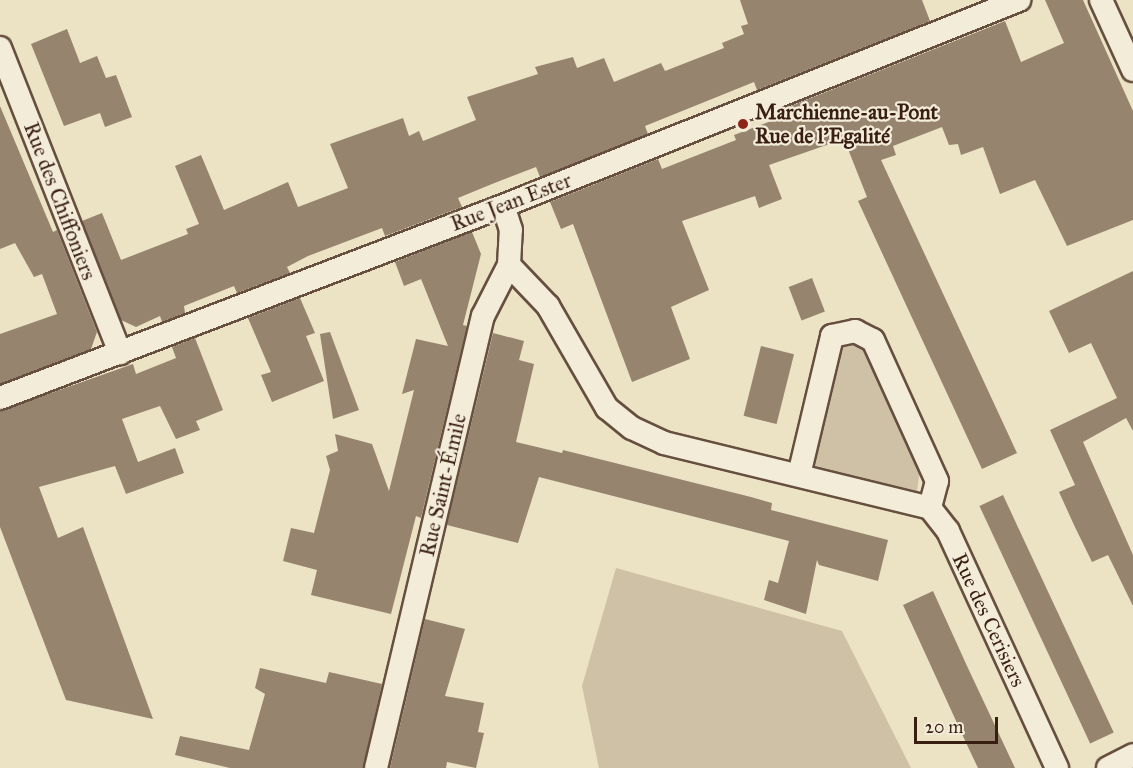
<!DOCTYPE html>
<html>
<head>
<meta charset="utf-8">
<style>
	body { margin:0 }
	#map { position:relative; width:1133px; height:768px; overflow:hidden; background:#ece2c4; font-family:"IM FELL Great Primer",serif }
	div>[style] { position:absolute }
	.green>* { inset:0; background:#cec1a6 }
	.building>* { inset:0; background:#96846f; transform-origin:0 0 }
	.roads { filter:drop-shadow(2px 0 #664f3e) drop-shadow(-2px 0 #664f3e) drop-shadow(0 2px #664f3e) drop-shadow(0 -2px #664f3e) }
	.minor>* { height:22px; margin:-11px; padding:0 11px; transform-origin:11px; border-radius:11px; background:#f3ecd9 }
	.dots>* { width:16px; height:16px; translate:-50% -50%; box-sizing:border-box; border:3px solid #f3ecd9; border-radius:50% }
	span { translate:-50% -50%; white-space:nowrap; text-align:center; line-height:1.15; -webkit-text-stroke:4.5px #f3ecd9; paint-order:stroke }
	.poi-label { font-size:21px; color:#391e12; font-weight:700 }
	.left { translate:0 -50%; text-align:left }
	.street-label { font-size:21px; color:#391e12 }
	.scale { position:absolute; left:914px; top:717px; width:84px; height:27px; box-sizing:border-box; border:3px solid #391e12; border-top:0; padding-left:8px; font-size:18px; line-height:21px; white-space:nowrap; color:#391e12; -webkit-text-stroke:4px #f3ecd9; paint-order:stroke }
</style>
</head>
<body>
<div id="map">
	<div class="green">
		<div style="clip-path:polygon(861px 341px,920px 469px,917px 491px,809px 467px,837px 345px)"></div>
		<div style="clip-path:polygon(616px 568px,842px 631px,911px 768px,599px 768px,582px 686px)"></div>
	</div>
	<div class="building">
		<div style="clip-path:polygon(740px 0,922px 0,930px 21px,757px 90px,754px 82px,645px 126px,648px 134px,540px 177px,536px 167px,492px 184px,458px 198px,462px 207px,385px 236px,382px 228px,308px 256px,287px 267px,290px 273px,237px 293px,234px 286px,184px 306px,185px 313px,162px 322px,160px 316px,136px 327px,121px 320px,82px 221px,102px 213px,121px 260px,188px 234px,186px 229px,199px 224px,175px 166px,201px 155px,224px 210px,288px 182px,298px 207px,348px 188px,330px 144px,403px 118px,409px 136px,419px 131px,423px 141px,476px 120px,467px 97px,538px 74px,535px 67px,573px 57px,577px 68px,604px 58px,614px 82px,661px 63px,665px 71px,724px 48px,722px 43px,744px 34px,741px 26px,748px 24px)"></div>
		<div style="clip-path:polygon(1045px 0,1083px 0,1133px 111px,1133px 220px,1067px 246px,1035px 180px,1000px 194px,983px 147px,961px 155px,958px 144px,949px 145px,942px 127px,893px 146px,896px 155px,881px 160px,1017px 453px,982px 469px,858px 201px,867px 197px,844px 139px,769px 165px,782px 199px,759px 208px,755px 196px,682px 221px,709px 290px,671px 307px,690px 359px,632px 382px,573px 224px,561px 229px,550px 202px,658px 159px,662px 169px,736px 140px,734px 135px,771px 121px,768px 115px,1005px 21px,1021px 62px,1064px 43px)"></div>
		<div style="clip-path:polygon(67px 29px,80px 63px,97px 56px,106px 78px,116px 75px,132px 117px,105px 127px,100px 113px,64px 126px,31px 44px)"></div>
		<div style="clip-path:polygon(0 106px,53px 232px,57px 230px,97px 332px,91px 349px,0 384px,0 334px,57px 314px,42px 274px,34px 277px,15px 243px,0 249px)"></div>
		<div style="clip-path:polygon(472px 232px,481px 254px,463px 325px,467px 326px,421px 518px,416px 516px,391px 614px,311px 595px,317px 570px,283px 561px,291px 528px,314px 533px,330px 470px,326px 456px,338px 451px,335px 434px,372px 444px,389px 491px,414px 390px,402px 394px,416px 339px,448px 346px,421px 279px,404px 286px,395px 262px)"></div>
		<div style="clip-path:polygon(1133px 271px,1133px 431px,1126px 418px,1083px 442px,1133px 555px,1133px 606px,1108px 555px,1092px 562px,1074px 525px,1059px 492px,1075px 485px,1050px 430px,1117px 398px,1091px 343px,1069px 353px,1049px 311px)"></div>
		<div style="left:812px;top:278px;width:36px;height:25px;rotate:69deg"></div>
		<div style="clip-path:polygon(300px 298px,315px 333px,306px 336px,324px 381px,272px 402px,261px 375px,271px 372px,248px 318px)"></div>
		<div style="clip-path:polygon(330px 332px,359px 410px,333px 419px,320px 334px)"></div>
		<div style="clip-path:polygon(493px 333px,524px 341px,519px 360px,534px 364px,516px 442px,562px 453px,563px 450px,751px 497px,772px 503px,771px 510px,888px 540px,878px 581px,819px 565px,817px 560px,806px 614px,764px 600px,769px 580px,778px 583px,789px 541px,539px 477px,518px 543px,447px 525px)"></div>
		<div style="clip-path:polygon(195px 338px,223px 410px,196px 421px,200px 430px,176px 439px,160px 406px,122px 419px,138px 462px,175px 448px,184px 473px,126px 494px,115px 466px,39px 487px,58px 538px,83px 527px,153px 719px,66px 700px,0 527px,0 411px,133px 364px,136px 374px,176px 358px,172px 347px)"></div>
		<div style="left:761px;top:346px;width:34px;height:72px;rotate:14deg"></div>
		<div style="left:1003px;top:495px;width:262px;height:26px;rotate:65deg"></div>
		<div style="clip-path:polygon(933px 591px,967px 666px,1015px 768px,978px 768px,968px 747px,903px 605px)"></div>
		<div style="clip-path:polygon(425px 619px,465px 629px,445px 696px,484px 703px,478px 732px,484px 733px,476px 768px,447px 762px,446px 768px,390px 768px)"></div>
		<div style="clip-path:polygon(260px 668px,326px 683px,329px 672px,382px 684px,363px 768px,230px 768px,175px 755px,180px 736px,249px 750px,265px 694px,255px 688px)"></div>
	</div>
	<div class="roads">
		<div class="minor">
			<div style="left:1101px;top:0;width:77px;rotate:65.4deg"></div>
			<div style="left:0;top:48px;width:328px;rotate:68.5deg"></div>
			<div style="left:509px;top:265px;width:57px;rotate:46.4deg"></div>
			<div style="left:548px;top:306px;width:118px;rotate:60deg"></div>
			<div style="left:607px;top:408px;width:32px;rotate:39deg"></div>
			<div style="left:632px;top:428px;width:35px;rotate:25deg"></div>
			<div style="left:664px;top:443px;width:274px;rotate:13.7deg"></div>
			<div style="left:930px;top:508px;width:29px;rotate:52deg"></div>
			<div style="left:948px;top:531px;width:261px;rotate:65.3deg"></div>
			<div style="left:0;top:398px;width:538px;rotate:-20.89deg"></div>
			<div style="left:503px;top:206px;width:556px;rotate:-21.76deg"></div>
			<div style="left:799px;top:475px;width:143px;rotate:-76.6deg"></div>
			<div style="left:832px;top:336px;width:24px;rotate:-12deg"></div>
			<div style="left:855px;top:331px;width:20px;rotate:27deg"></div>
			<div style="left:873px;top:340px;width:155px;rotate:65.6deg"></div>
			<div style="left:937px;top:481px;width:28px;rotate:105deg"></div>
			<div style="left:376px;top:768px;width:464px;rotate:-76.7deg"></div>
			<div style="left:483px;top:316px;width:57px;rotate:-63deg"></div>
			<div style="left:509px;top:265px;width:35px;rotate:-87deg"></div>
			<div style="left:511px;top:230px;width:25px;rotate:-108deg"></div>
			<div style="left:1108px;top:768px;width:28px;rotate:-27deg"></div>
		</div>
	</div>
	<div class="dots">
		<div style="left:743px;top:124px;background:#8f2418"></div>
	</div>
	<div class="poi-label">
		<span class="left" style="left:755px;top:124px">Marchienne-au-Pont<br>Rue de l'Egalité</span>
	</div>
	<div class="street-label">
		<span style="left:60px;top:201px;rotate:69deg">Rue des Chiffoniers</span>
		<span style="left:511px;top:202px;rotate:-21deg">Rue Jean Ester</span>
		<span style="left:443px;top:485px;rotate:-77deg">Rue Saint-Émile</span>
		<span style="left:989px;top:620px;rotate:65deg">Rue des Cerisiers</span>
	</div>
	<div class="scale">20 m</div>
</div>
</body>
</html>
